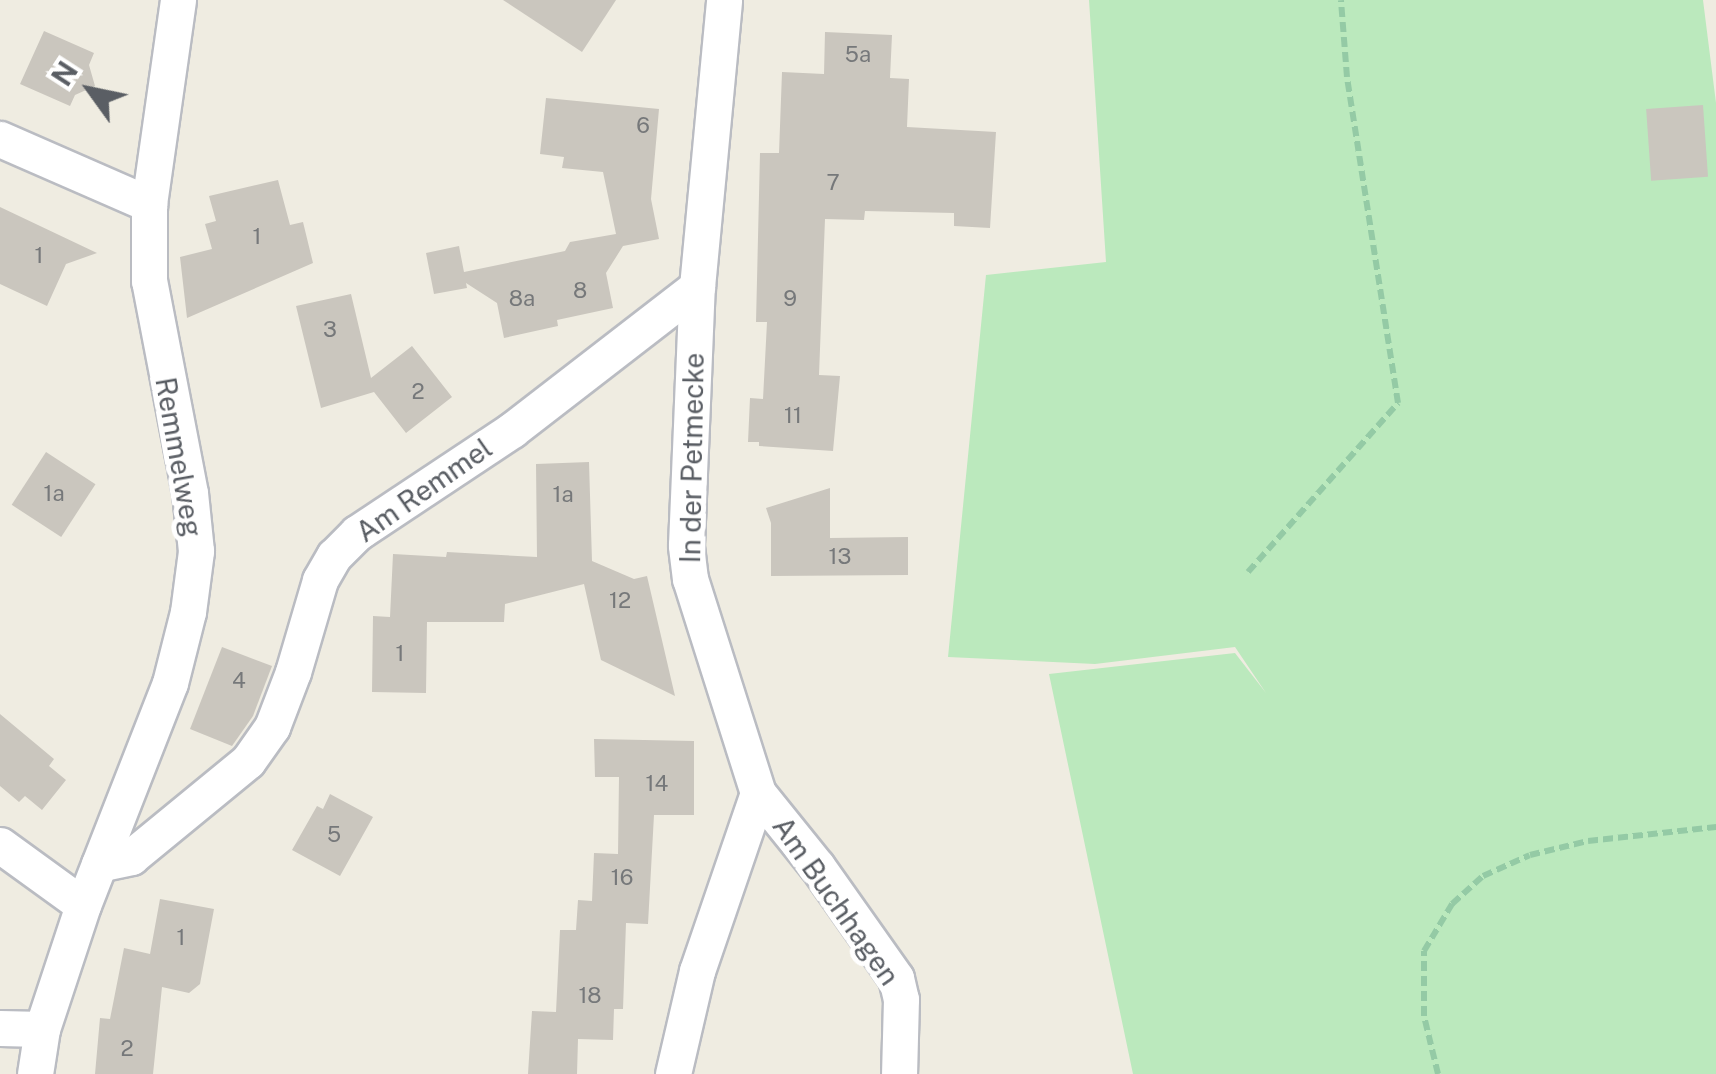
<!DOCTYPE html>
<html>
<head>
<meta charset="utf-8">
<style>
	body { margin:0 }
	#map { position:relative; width:1716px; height:1074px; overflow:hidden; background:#efece1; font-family:"Public Sans",sans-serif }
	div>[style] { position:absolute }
	.green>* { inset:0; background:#bbe9bd }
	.building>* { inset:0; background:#cac6be; transform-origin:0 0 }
	.path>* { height:6px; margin-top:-3px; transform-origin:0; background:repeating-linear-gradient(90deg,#94caa5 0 10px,transparent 0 15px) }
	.roads { filter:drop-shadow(2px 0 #babcc2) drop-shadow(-2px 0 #babcc2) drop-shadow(0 2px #babcc2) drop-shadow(0 -2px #babcc2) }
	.street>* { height:35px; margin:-17.5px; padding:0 17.5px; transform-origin:17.5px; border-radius:17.5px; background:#fff }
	span { translate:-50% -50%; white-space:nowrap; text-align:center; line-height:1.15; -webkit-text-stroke:10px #fff; paint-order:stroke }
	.number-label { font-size:22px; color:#76787a }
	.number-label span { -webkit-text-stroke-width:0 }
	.street-label { font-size:28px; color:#5a5e64 }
	.north { position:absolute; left:40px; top:40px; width:100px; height:100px; -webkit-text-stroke:8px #fff; paint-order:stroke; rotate:303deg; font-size:28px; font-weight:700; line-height:40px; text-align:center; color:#5a5e64 }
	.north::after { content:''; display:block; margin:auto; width:35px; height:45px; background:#5a5e64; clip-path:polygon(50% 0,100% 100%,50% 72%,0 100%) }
</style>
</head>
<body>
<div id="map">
	<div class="green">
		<div style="clip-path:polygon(1089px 0,1703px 0,1716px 103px,1716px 1074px,1133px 1074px,1049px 674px,1235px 653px,1266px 693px,1235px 647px,1095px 664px,948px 657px,986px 275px,1106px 262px)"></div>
	</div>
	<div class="building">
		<div style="clip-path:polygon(503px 0,616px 0,582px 52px)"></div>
		<div style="clip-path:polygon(44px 31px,94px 53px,89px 65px,95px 86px,75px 95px,70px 106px,20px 84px)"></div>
		<div style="clip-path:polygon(825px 32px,892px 35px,890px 78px,909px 79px,907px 127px,996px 132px,990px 228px,954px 226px,954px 213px,865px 211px,864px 220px,825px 219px,819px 375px,840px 376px,833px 451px,759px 446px,759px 442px,748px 442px,750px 398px,763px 399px,767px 322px,756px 322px,760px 153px,779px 153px,782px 72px,824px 74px)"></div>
		<div style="clip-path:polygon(546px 98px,659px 109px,651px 199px,659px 239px,623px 246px,606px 273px,613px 308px,557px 320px,558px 326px,504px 338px,497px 303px,466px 283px,467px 288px,434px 294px,426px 253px,459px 246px,464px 272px,565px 251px,570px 242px,616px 234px,603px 172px,562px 168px,564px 157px,540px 154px)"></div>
		<div style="left:1703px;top:105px;width:72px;height:57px;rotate:86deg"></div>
		<div style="clip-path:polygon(278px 180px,290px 225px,303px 222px,313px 263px,187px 318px,180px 257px,212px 249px,205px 224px,216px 221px,209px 196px)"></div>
		<div style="clip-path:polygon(0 207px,97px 253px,66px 264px,47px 306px,0 284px)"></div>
		<div style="clip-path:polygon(351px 294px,371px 378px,412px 346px,452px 397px,406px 433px,374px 392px,321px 408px,296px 306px)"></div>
		<div style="left:46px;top:452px;width:59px;height:63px;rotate:33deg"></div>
		<div style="clip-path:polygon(589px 462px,592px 561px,634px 579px,647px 576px,675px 696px,601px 660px,584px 584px,505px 604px,504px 622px,427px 622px,426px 693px,372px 692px,373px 616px,390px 617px,393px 554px,446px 557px,447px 552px,537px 557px,536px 464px)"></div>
		<div style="clip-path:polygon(830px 488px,830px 538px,908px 537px,908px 575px,771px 576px,771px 523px,766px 508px)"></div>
		<div style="clip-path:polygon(222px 647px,272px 666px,253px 716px,232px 746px,190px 729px)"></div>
		<div style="clip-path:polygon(0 714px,54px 759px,49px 766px,66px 780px,42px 810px,25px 796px,19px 802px,0 786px)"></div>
		<div style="clip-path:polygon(594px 739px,694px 741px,694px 815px,654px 815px,648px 924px,626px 923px,623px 1009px,614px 1009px,613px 1040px,578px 1039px,577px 1074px,528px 1074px,532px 1011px,556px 1012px,560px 930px,576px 930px,578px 900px,592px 901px,594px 853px,618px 854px,619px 777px,595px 777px)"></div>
		<div style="clip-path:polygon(330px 794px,373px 817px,340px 876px,292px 850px,317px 806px,323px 809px)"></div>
		<div style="clip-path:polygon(160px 899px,214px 909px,200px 984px,189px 993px,162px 987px,153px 1074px,95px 1074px,100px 1018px,110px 1019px,124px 948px,150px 954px)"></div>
	</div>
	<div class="path">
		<div style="left:1248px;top:572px;width:226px;rotate:-48.4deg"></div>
		<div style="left:1398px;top:403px;width:330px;rotate:-98.9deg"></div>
		<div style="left:1347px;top:77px;width:77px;rotate:-94.5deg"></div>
		<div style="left:1438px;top:1074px;width:60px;rotate:-103.6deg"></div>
		<div style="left:1424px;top:1016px;width:65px;rotate:-90deg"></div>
		<div style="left:1424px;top:951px;width:55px;rotate:-59.2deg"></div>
		<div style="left:1452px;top:904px;width:42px;rotate:-42.1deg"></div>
		<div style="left:1483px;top:876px;width:51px;rotate:-24.1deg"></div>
		<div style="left:1530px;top:855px;width:60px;rotate:-13.6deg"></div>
		<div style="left:1588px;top:841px;width:129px;rotate:-6.2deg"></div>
	</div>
	<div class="roads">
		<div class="street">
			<div style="left:0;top:139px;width:163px;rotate:23.6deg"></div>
			<div style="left:758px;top:793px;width:94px;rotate:51.1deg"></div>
			<div style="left:817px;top:866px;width:137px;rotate:54.8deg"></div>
			<div style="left:896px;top:978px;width:22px;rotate:77deg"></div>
			<div style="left:901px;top:999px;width:75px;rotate:91.5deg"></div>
			<div style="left:0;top:845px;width:102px;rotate:35.9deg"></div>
			<div style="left:99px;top:864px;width:33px;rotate:-12deg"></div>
			<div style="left:131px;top:857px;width:151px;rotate:-39.4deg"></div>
			<div style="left:248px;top:761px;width:42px;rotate:-54.8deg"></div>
			<div style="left:272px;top:727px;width:59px;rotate:-69.1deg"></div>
			<div style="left:293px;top:672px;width:96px;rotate:-73.6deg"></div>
			<div style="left:320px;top:580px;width:28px;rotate:-60deg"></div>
			<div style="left:334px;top:556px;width:33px;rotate:-45deg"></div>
			<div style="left:357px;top:533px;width:186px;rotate:-33.6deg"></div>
			<div style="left:512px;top:430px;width:234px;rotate:-37.7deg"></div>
			<div style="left:0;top:1028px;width:42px;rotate:1.4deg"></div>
			<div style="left:35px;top:1074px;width:46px;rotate:-81.2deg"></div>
			<div style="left:42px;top:1029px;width:131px;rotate:-71.7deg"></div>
			<div style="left:83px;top:905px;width:238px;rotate:-68.6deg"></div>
			<div style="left:170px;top:683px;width:73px;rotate:-75.8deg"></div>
			<div style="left:188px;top:612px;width:62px;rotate:-82.5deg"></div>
			<div style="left:196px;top:551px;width:58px;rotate:-95.9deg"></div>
			<div style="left:190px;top:493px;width:216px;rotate:-100.9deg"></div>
			<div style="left:149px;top:281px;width:77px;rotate:-90deg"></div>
			<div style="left:149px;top:204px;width:206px;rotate:-81.9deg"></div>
			<div style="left:673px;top:1074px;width:106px;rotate:-76.9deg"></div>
			<div style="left:697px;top:971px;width:188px;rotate:-71.1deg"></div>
			<div style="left:758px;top:793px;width:225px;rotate:-107.6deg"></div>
			<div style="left:690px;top:579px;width:34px;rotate:-97deg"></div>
			<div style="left:686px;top:545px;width:258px;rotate:-87.6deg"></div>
			<div style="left:697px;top:287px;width:288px;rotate:-84.6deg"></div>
		</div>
	</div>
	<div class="number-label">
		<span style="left:858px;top:55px">5a</span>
		<span style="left:643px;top:126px">6</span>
		<span style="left:833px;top:183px">7</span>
		<span style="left:257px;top:237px">1</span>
		<span style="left:39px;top:256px">1</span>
		<span style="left:580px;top:291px">8</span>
		<span style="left:522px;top:299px">8a</span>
		<span style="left:790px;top:299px">9</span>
		<span style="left:330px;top:330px">3</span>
		<span style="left:418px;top:392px">2</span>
		<span style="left:793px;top:416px">11</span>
		<span style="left:54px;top:494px">1a</span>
		<span style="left:563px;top:495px">1a</span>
		<span style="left:840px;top:557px">13</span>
		<span style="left:620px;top:601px">12</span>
		<span style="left:400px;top:654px">1</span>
		<span style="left:239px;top:681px">4</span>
		<span style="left:657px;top:784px">14</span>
		<span style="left:334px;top:835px">5</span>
		<span style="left:622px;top:878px">16</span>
		<span style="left:181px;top:938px">1</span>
		<span style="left:590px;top:996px">18</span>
		<span style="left:127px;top:1049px">2</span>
	</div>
	<div class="street-label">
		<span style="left:179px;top:457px;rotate:80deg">Remmelweg</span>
		<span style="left:692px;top:458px;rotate:-89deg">In der Petmecke</span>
		<span style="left:424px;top:490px;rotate:-35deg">Am Remmel</span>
		<span style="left:836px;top:901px;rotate:55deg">Am Buchhagen</span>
	</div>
	<div class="north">N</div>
</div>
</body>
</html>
